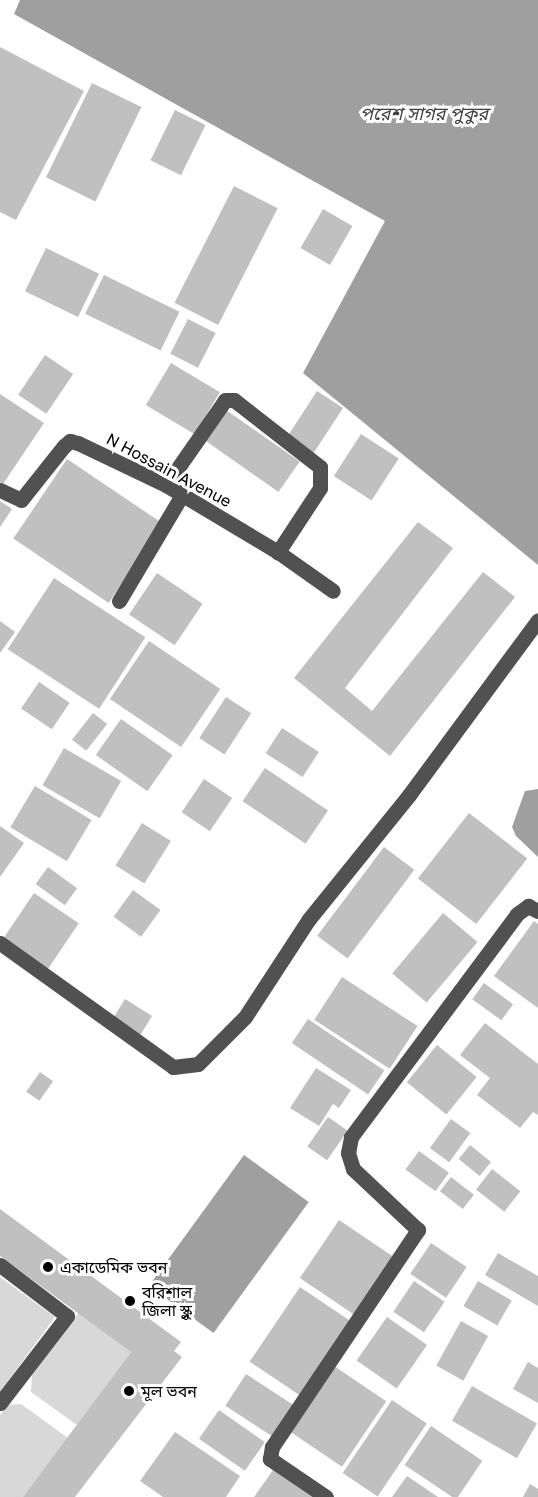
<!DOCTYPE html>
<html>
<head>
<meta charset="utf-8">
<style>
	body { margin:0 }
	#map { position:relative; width:538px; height:1497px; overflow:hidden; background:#fff; font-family:"Golos Text","Noto Sans Bengali",sans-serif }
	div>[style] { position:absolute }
	.green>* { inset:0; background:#d8d8d8 }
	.water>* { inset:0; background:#9f9f9f; transform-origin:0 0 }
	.building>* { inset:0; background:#c0c0c0; transform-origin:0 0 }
	.minor>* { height:15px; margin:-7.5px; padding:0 7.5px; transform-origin:7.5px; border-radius:7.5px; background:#515151 }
	.dots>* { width:16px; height:16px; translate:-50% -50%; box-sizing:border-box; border:3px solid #fff; border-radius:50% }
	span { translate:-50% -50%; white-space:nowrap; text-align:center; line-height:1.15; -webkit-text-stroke:6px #fff; paint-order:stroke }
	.street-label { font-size:16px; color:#000 }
	.poi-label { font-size:16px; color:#000 }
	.left { translate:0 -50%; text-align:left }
	.water-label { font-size:18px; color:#404040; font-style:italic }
</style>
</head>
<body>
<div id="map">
	<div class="green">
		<div style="clip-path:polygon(0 1277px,55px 1317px,0 1392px)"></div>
		<div style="clip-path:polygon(79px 1312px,131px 1352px,77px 1425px,31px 1392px,32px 1374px)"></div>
		<div style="clip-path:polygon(21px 1404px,68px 1438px,23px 1497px,0 1497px,0 1415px,7px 1405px)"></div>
	</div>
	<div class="water">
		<div style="clip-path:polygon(20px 0,538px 0,538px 565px,303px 373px,385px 221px,14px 14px)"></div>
		<div style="clip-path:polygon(538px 789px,538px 857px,516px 836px,512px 827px,525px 791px)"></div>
		<div style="left:244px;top:1155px;width:80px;height:162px;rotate:36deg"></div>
	</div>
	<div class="building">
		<div style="clip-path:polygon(0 47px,84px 91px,16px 220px,0 212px)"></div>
		<div style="left:92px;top:83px;width:55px;height:105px;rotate:26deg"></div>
		<div style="left:175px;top:110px;width:34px;height:56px;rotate:26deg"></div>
		<div style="left:234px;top:186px;width:49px;height:131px;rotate:27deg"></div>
		<div style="left:323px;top:209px;width:34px;height:45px;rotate:30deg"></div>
		<div style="left:46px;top:248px;width:59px;height:48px;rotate:26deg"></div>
		<div style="left:104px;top:275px;width:84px;height:43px;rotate:26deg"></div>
		<div style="left:188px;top:319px;width:31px;height:39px;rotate:27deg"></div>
		<div style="left:45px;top:355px;width:34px;height:48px;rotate:34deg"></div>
		<div style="left:171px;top:363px;width:57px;height:49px;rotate:31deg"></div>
		<div style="left:317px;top:391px;width:31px;height:56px;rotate:33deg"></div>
		<div style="clip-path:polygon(0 394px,44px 423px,3px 484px,0 482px)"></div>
		<div style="left:226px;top:410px;width:90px;height:37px;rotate:35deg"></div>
		<div style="left:361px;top:434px;width:45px;height:50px;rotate:33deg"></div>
		<div style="left:67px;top:459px;width:115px;height:96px;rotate:34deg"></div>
		<div style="clip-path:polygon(0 501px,12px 509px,0 527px)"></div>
		<div style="clip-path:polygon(418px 522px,453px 548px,345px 688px,372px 711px,483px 572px,515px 597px,390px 756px,294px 678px)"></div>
		<div style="left:157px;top:573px;width:55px;height:50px;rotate:34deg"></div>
		<div style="left:54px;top:578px;width:109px;height:85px;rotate:33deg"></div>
		<div style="clip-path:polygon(0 621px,15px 632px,0 653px)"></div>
		<div style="left:149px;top:641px;width:86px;height:70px;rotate:34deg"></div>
		<div style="left:39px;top:682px;width:37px;height:32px;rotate:34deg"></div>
		<div style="left:226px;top:697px;width:30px;height:49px;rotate:33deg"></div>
		<div style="left:93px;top:713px;width:18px;height:34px;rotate:38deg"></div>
		<div style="left:121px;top:719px;width:63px;height:44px;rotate:35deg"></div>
		<div style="left:282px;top:728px;width:44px;height:30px;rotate:33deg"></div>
		<div style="left:64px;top:748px;width:66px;height:43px;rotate:30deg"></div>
		<div style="left:265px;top:768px;width:76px;height:40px;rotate:34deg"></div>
		<div style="left:204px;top:779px;width:34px;height:40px;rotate:34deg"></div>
		<div style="left:35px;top:786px;width:66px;height:48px;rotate:31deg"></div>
		<div style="left:469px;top:813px;width:74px;height:83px;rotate:38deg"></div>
		<div style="left:142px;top:823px;width:34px;height:50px;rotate:32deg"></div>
		<div style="clip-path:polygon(0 826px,24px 843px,0 877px)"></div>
		<div style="left:384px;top:847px;width:38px;height:111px;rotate:37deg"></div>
		<div style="left:48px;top:867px;width:36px;height:21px;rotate:36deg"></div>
		<div style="left:133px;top:890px;width:34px;height:33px;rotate:36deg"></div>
		<div style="left:34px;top:893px;width:54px;height:57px;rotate:34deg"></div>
		<div style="left:443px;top:913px;width:45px;height:79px;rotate:40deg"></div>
		<div style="clip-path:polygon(534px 921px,538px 924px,538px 1008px,494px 976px)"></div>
		<div style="left:342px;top:977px;width:90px;height:51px;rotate:33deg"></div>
		<div style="left:484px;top:983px;width:36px;height:20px;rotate:36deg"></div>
		<div style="left:125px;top:999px;width:32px;height:23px;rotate:32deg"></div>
		<div style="left:308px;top:1019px;width:92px;height:29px;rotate:34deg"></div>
		<div style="clip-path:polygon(485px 1023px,538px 1064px,538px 1115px,533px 1112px,520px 1128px,477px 1095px,490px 1078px,460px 1055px)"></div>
		<div style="left:437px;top:1045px;width:51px;height:48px;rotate:39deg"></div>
		<div style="clip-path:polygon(316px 1068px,351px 1090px,339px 1108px,333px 1104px,319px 1126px,290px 1108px)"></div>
		<div style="left:40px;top:1072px;width:16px;height:24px;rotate:35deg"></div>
		<div style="left:328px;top:1117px;width:24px;height:36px;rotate:35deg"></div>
		<div style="left:451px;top:1119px;width:24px;height:36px;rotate:36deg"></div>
		<div style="left:470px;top:1145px;width:27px;height:18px;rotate:39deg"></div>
		<div style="left:419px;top:1151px;width:37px;height:23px;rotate:36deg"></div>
		<div style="left:492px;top:1169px;width:36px;height:26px;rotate:38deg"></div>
		<div style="left:451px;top:1177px;width:29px;height:18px;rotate:38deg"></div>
		<div style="clip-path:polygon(0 1209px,181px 1342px,174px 1351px,182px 1357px,75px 1497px,23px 1497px,131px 1352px,0 1256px)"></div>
		<div style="left:339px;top:1220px;width:71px;height:70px;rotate:34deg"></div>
		<div style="left:431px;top:1243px;width:43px;height:37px;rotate:34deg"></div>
		<div style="clip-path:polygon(498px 1253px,538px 1276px,538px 1306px,485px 1275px)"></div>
		<div style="left:414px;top:1281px;width:37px;height:37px;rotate:34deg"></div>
		<div style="left:478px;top:1281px;width:39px;height:29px;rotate:30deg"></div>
		<div style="left:300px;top:1287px;width:63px;height:90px;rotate:34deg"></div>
		<div style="left:387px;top:1317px;width:49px;height:53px;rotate:35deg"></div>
		<div style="left:461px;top:1321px;width:31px;height:51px;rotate:29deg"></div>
		<div style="clip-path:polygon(528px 1362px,538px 1368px,538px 1403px,513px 1389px)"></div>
		<div style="left:334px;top:1366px;width:63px;height:79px;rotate:34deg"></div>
		<div style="left:246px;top:1374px;width:59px;height:38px;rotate:33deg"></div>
		<div style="left:472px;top:1386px;width:75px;height:40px;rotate:30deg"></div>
		<div style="left:392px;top:1400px;width:42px;height:88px;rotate:34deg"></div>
		<div style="left:219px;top:1410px;width:56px;height:35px;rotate:35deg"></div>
		<div style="left:431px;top:1426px;width:62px;height:47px;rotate:34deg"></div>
		<div style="clip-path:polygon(175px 1432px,240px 1476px,226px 1497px,163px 1497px,140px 1481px)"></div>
		<div style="clip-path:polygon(273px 1470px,312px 1497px,254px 1497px)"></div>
		<div style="clip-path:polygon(407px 1476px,438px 1497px,392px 1497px)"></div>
		<div style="clip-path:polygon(530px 1484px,538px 1489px,538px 1497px,523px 1497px)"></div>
	</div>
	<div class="minor">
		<div style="left:166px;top:485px;width:103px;rotate:-55.2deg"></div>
		<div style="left:225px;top:400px;width:9px"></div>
		<div style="left:234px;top:400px;width:109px;rotate:37.9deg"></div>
		<div style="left:320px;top:467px;width:21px;rotate:90deg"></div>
		<div style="left:320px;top:488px;width:77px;rotate:123.3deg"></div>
		<div style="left:0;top:490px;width:23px;rotate:25deg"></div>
		<div style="left:21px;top:500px;width:69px;rotate:-51.5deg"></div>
		<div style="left:64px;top:446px;width:8px;rotate:-40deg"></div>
		<div style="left:70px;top:441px;width:8px;rotate:14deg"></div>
		<div style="left:78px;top:443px;width:98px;rotate:25.5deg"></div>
		<div style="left:166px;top:485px;width:131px;rotate:30.9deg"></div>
		<div style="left:278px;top:552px;width:67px;rotate:35.3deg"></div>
		<div style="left:119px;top:601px;width:123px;rotate:-59.3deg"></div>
		<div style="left:0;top:943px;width:213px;rotate:35.6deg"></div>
		<div style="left:173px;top:1067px;width:25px;rotate:-7deg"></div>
		<div style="left:198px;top:1064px;width:66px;rotate:-45deg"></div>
		<div style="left:245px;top:1017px;width:117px;rotate:-56.9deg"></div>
		<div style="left:309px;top:919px;width:159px;rotate:-51.1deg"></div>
		<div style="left:409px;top:795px;width:217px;rotate:-53.6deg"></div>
		<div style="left:0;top:1265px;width:84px;rotate:37.3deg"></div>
		<div style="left:67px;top:1316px;width:110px;rotate:127.6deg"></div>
		<div style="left:326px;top:1497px;width:68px;rotate:-145.8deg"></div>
		<div style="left:270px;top:1459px;width:12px;rotate:-81deg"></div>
		<div style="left:272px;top:1447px;width:262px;rotate:-56.1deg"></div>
		<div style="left:418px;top:1230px;width:89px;rotate:-136.8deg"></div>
		<div style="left:353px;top:1169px;width:17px;rotate:-107deg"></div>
		<div style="left:348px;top:1153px;width:16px;rotate:-79deg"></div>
		<div style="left:351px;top:1137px;width:278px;rotate:-53.3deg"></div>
		<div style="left:517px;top:914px;width:14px;rotate:-36deg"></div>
		<div style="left:528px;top:906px;width:11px;rotate:27deg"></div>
	</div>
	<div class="dots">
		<div style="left:48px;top:1267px;background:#000"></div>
		<div style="left:130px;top:1301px;background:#000"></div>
		<div style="left:129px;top:1391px;background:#000"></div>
	</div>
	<div class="street-label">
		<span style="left:169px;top:470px;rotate:28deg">N Hossain Avenue</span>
	</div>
	<div class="poi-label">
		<span class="left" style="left:60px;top:1267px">একাডেমিক ভবন</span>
		<span class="left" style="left:142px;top:1301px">বরিশাল<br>জিলা স্কুল</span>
		<span class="left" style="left:141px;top:1391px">মূল ভবন</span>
	</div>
	<div class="water-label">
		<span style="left:424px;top:113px">পরেশ সাগর পুকুর</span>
	</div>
</div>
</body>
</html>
